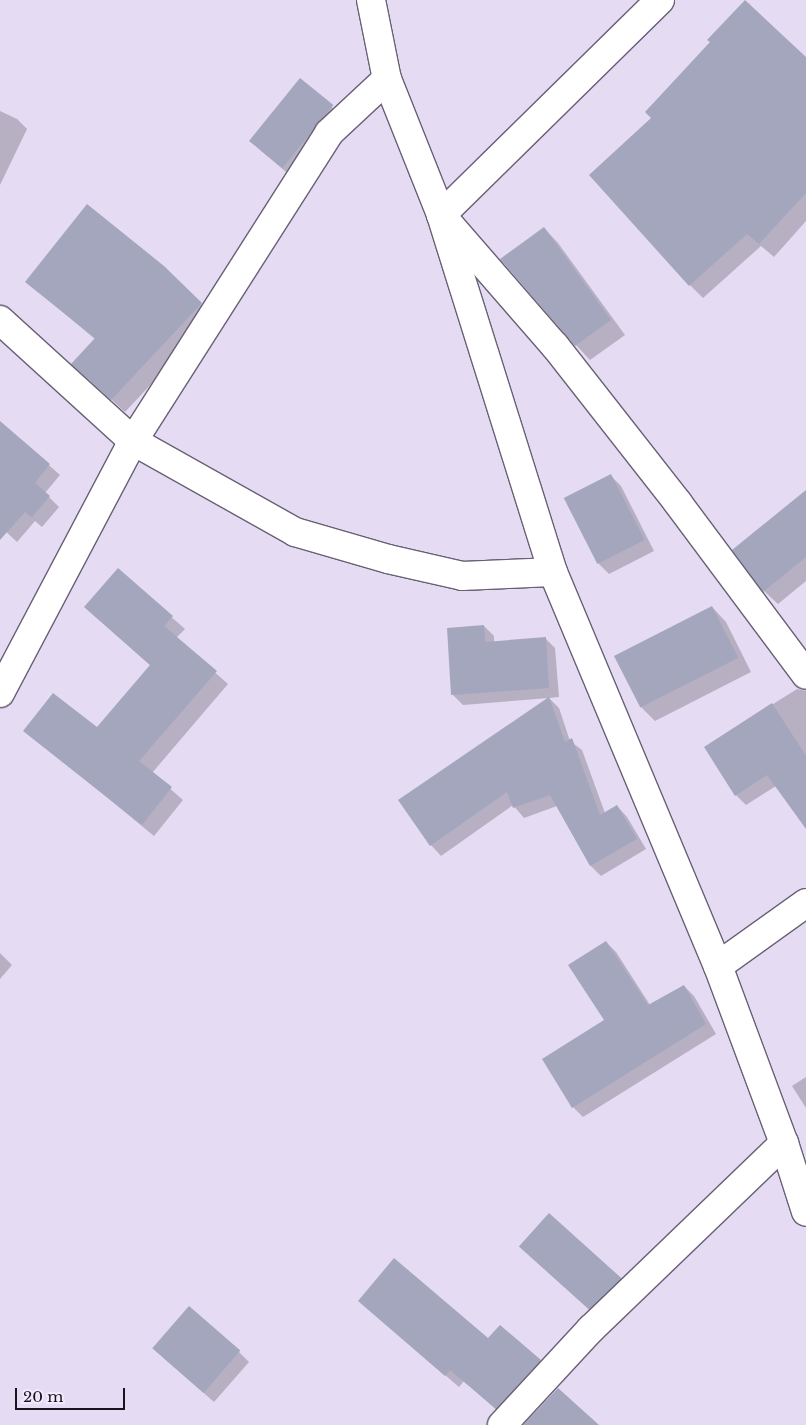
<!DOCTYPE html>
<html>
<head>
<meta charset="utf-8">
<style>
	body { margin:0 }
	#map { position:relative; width:806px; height:1425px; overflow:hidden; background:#e5dbf3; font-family:"Libre Baskerville",serif }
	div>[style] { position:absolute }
	.shadow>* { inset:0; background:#0003 }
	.building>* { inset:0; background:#a4a6be; transform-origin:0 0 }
	.roads { filter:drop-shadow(1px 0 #696075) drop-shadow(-1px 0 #696075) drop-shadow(0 1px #696075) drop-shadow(0 -1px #696075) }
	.minor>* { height:28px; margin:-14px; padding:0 14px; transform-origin:14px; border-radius:14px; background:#fff }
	span { translate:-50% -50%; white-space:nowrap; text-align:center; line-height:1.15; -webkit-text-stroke:5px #f1e9fd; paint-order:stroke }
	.scale { position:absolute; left:15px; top:1388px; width:110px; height:22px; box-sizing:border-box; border:2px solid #18141d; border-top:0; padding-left:6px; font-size:15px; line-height:18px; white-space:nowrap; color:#18141d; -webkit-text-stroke:4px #f1e9fd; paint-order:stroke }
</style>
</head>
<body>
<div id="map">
	<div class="shadow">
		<div style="clip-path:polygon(806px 59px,806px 221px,774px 257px,761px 246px,703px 298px,690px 285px)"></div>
		<div style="clip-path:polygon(300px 79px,343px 117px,292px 177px,260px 150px)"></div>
		<div style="clip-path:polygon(0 111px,17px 119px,27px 129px,0 185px)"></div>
		<div style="clip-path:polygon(544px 228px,558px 243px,625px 335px,590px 360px,576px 345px)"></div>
		<div style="clip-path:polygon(163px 267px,214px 317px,125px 412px,86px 376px,96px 340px,27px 282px)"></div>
		<div style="clip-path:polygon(11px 432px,60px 475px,45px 493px,59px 507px,42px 527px,35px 521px,17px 542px,0 526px,0 445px)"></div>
		<div style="clip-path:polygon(611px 476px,621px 486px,654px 551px,609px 574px,599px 564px)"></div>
		<div style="clip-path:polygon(806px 491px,806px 581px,778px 604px,764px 591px)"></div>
		<div style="clip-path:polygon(118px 570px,185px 629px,176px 638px,228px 684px,152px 773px,183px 800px,154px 836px,25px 730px,97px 729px,151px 666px,85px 607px)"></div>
		<div style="clip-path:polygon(712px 607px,726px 622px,751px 672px,655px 721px,640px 706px)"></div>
		<div style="clip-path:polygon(484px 626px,494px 636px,494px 642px,545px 638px,555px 648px,559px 697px,549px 698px,559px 708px,570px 741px,582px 750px,605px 813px,617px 806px,627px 817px,646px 849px,601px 876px,591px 866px,557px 806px,524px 818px,513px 805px,441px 856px,431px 845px,549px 698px,463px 705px,453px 695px)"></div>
		<div style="clip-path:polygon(797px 689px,806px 691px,806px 827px,776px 786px,746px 805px,736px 795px,705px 747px)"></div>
		<div style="clip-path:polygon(606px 942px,616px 952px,650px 1005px,684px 986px,694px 996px,716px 1034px,583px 1117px,573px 1107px,606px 1021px)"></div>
		<div style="clip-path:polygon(0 953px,12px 965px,0 979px)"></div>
		<div style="clip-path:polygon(806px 1077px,806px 1108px,792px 1086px)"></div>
		<div style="clip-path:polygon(531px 1256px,621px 1279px,631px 1289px,600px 1318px)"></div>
		<div style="clip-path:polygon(359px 1301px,488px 1340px,540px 1361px,553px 1374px,509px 1421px,464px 1381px,459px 1387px)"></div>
		<div style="clip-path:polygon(239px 1352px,249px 1362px,214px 1402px,164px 1358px)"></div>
	</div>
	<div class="building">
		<div style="clip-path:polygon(745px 0,806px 57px,806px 193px,759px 244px,747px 234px,689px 286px,589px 175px,651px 118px,645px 112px,710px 42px,707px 40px)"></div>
		<div style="left:300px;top:78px;width:43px;height:81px;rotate:39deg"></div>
		<div style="clip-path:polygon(87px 204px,164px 266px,202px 303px,111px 400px,71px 364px,95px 338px,25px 282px)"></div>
		<div style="clip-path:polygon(544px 227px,611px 320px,575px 346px,500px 259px)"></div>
		<div style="clip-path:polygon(0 421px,50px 464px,35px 483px,50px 496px,32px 517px,25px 512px,0 540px)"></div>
		<div style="left:611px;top:474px;width:74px;height:53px;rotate:63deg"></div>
		<div style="clip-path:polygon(806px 490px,806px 557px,763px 592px,732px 550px)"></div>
		<div style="clip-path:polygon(118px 568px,173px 616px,164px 626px,217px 671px,139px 761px,172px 787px,142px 825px,23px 731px,53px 693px,97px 727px,150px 665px,84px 607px)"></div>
		<div style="left:712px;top:606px;width:58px;height:110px;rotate:63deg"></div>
		<div style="clip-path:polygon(484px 625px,485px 642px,546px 637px,549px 688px,451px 695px,447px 628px)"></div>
		<div style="clip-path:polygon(549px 697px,565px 742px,572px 738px,600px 815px,617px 805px,637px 839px,590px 866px,550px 795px,513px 808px,507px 792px,430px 846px,398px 800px)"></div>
		<div style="clip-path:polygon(772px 703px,806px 756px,806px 829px,767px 775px,735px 796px,704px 747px)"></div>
		<div style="clip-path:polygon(606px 941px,648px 1005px,684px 985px,706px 1024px,572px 1108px,542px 1059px,604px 1020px,568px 965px)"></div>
		<div style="left:549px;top:1213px;width:98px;height:45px;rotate:42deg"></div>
		<div style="clip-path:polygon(394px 1258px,488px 1338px,500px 1325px,541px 1360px,496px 1409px,450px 1370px,445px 1376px,358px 1301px)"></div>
		<div style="left:189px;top:1306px;width:68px;height:56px;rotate:41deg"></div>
		<div style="clip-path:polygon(558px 1388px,599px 1425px,523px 1425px)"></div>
	</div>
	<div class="roads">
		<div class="minor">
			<div style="left:371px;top:0;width:81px;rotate:78.6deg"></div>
			<div style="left:387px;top:79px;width:146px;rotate:68.3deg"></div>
			<div style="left:441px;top:215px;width:374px;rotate:72.6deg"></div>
			<div style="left:553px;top:572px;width:427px;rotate:67.3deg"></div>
			<div style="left:718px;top:966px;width:189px;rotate:69.6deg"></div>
			<div style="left:784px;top:1143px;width:72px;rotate:72.3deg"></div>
			<div style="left:660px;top:0;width:307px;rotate:135.5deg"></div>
			<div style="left:441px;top:215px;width:174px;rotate:49deg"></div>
			<div style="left:555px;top:346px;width:199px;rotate:51.9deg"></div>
			<div style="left:678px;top:503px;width:214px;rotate:53.3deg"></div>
			<div style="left:0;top:320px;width:180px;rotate:42.3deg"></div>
			<div style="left:133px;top:441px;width:186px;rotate:29.3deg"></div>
			<div style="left:295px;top:532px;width:97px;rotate:16.2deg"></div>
			<div style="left:388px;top:559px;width:76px;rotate:12.9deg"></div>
			<div style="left:462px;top:576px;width:91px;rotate:-2.5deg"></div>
			<div style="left:0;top:693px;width:285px;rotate:-62.2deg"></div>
			<div style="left:133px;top:441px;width:365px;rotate:-57.5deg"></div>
			<div style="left:329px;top:133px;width:79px;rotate:-43deg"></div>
			<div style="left:718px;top:966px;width:108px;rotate:-35.6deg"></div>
			<div style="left:502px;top:1425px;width:131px;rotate:-47.2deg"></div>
			<div style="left:591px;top:1329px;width:268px;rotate:-43.9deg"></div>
		</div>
	</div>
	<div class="scale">20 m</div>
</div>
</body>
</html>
